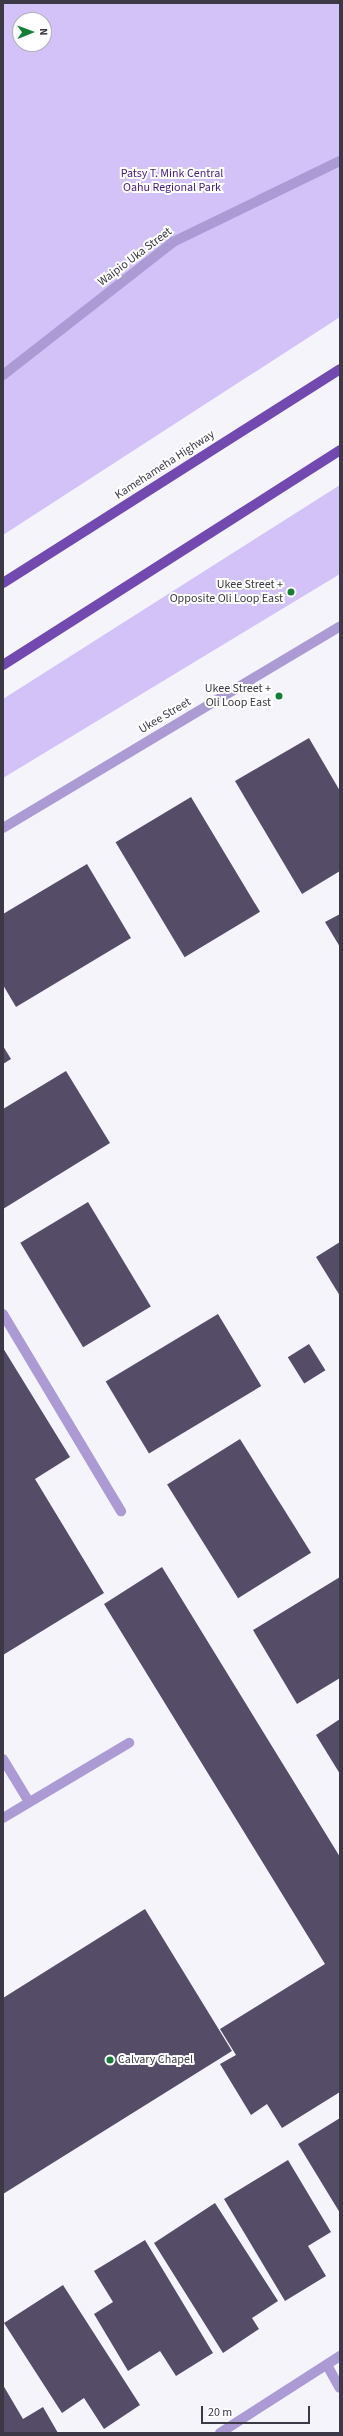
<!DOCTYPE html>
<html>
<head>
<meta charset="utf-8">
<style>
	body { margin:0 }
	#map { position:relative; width:343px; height:2436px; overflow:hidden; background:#f6f4fb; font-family:"Source Sans 3",sans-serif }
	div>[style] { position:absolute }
	.green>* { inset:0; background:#d2c2f8 }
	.building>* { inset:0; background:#554d68; transform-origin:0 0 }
	.service>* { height:10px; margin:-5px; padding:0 5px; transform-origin:5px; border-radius:5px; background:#ac9ad4 }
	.minor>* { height:10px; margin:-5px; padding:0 5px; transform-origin:5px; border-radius:5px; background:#ac9ad4 }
	.tertiary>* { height:10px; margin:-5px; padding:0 5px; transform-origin:5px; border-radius:5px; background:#ac9ad4 }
	.primary>* { height:10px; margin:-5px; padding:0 5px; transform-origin:5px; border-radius:5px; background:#7149b0 }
	.dots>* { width:11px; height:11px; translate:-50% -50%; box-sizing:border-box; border:2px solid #fff; border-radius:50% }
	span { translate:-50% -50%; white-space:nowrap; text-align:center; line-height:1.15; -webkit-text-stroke:4px #fff; paint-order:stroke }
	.park-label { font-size:12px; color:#471b7f }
	.street-label { font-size:12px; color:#3c3845 }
	.poi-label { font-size:12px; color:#3c3845 }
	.right { translate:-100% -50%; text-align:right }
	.left { translate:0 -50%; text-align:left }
	.frame { position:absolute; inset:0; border:4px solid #3c3845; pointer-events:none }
	.north { position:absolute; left:12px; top:12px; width:40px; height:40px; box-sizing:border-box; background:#fff; border:1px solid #b1afb5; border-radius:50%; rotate:89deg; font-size:11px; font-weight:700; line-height:16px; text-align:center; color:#3c3845 }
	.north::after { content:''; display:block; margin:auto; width:14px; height:18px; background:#127f34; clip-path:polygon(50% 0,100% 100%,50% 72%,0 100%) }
	.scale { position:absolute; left:201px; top:2406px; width:109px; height:18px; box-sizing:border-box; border:2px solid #3c3845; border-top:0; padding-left:5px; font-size:12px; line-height:14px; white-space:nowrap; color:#3c3845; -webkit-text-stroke:3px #fff; paint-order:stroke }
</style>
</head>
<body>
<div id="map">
	<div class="green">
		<div style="clip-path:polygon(evenodd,3px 3px,340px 3px,340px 317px,3px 535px,3px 3px,20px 20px,44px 20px,44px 44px,20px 44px,20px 20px)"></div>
		<div style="clip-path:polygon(340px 485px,340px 574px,3px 778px,3px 699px)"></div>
	</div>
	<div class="building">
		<div style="clip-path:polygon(309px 738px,340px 791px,340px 871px,302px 894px,235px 781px)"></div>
		<div style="left:191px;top:797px;width:134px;height:88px;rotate:59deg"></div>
		<div style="clip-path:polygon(87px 864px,131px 938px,16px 1007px,3px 985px,3px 914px)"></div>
		<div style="clip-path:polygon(340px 914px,340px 947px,325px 922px)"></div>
		<div style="clip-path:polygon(3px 1046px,11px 1059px,3px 1064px)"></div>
		<div style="clip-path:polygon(66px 1071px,110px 1143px,3px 1209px,3px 1109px)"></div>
		<div style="left:88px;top:1202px;width:122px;height:79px;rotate:59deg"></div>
		<div style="clip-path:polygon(340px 1242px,340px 1296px,316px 1257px)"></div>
		<div style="left:218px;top:1314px;width:84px;height:131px;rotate:59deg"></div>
		<div style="left:309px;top:1344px;width:31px;height:25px;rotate:58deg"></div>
		<div style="clip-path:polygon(3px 1348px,70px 1457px,35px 1479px,104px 1593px,3px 1655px)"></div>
		<div style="left:240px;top:1439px;width:134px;height:86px;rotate:58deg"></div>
		<div style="clip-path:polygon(162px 1567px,340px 1857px,340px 2092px,282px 2128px,267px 2104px,251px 2115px,220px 2064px,236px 2055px,220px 2029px,325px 1964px,104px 1604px)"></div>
		<div style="clip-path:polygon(340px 1577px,340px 1678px,297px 1704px,253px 1630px)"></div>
		<div style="clip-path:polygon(340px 1719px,340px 1774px,316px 1735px)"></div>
		<div style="clip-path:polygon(145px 1909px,232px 2051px,3px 2194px,3px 1998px)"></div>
		<div style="clip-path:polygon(340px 2118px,340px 2213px,298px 2144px)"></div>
		<div style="clip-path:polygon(288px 2160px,331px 2232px,308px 2246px,326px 2276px,285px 2301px,224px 2199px)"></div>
		<div style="clip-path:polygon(215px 2203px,278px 2301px,252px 2318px,259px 2329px,223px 2353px,154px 2243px)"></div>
		<div style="clip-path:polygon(145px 2240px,213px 2353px,176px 2376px,160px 2351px,128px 2371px,94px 2314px,113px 2302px,94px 2271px)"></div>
		<div style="clip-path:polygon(63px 2285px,140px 2405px,104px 2429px,84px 2398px,62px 2413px,4px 2323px)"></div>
		<div style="clip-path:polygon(3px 2385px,23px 2419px,43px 2407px,58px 2433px,3px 2433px)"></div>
	</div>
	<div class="service">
		<div style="left:3px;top:1314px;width:230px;rotate:59.1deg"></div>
		<div style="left:3px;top:1759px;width:50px;rotate:58.8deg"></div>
		<div style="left:3px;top:1818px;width:147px;rotate:-30.8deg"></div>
	</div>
	<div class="minor">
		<div style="left:327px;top:2365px;width:26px;rotate:61deg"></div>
		<div style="left:220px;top:2433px;width:143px;rotate:-32.7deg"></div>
	</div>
	<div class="tertiary">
		<div style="left:3px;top:375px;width:216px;rotate:-38deg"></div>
		<div style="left:173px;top:242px;width:186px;rotate:-25.9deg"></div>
		<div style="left:3px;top:828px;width:393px;rotate:-30.9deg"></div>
	</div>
	<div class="primary">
		<div style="left:3px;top:583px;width:399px;rotate:-32.4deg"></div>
		<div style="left:3px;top:665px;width:400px;rotate:-32.5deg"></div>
	</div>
	<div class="dots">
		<div style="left:291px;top:592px;background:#127f34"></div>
		<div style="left:279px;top:696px;background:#127f34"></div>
		<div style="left:110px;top:2060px;background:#127f34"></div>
	</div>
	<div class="park-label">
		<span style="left:172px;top:181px">Patsy T. Mink Central<br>Oahu Regional Park</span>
	</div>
	<div class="street-label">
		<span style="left:135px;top:257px;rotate:-37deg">Waipio Uka Street</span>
		<span style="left:165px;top:465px;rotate:-33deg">Kamehameha Highway</span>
		<span style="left:165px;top:716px;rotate:-31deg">Ukee Street</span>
	</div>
	<div class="poi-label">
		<span class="right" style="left:283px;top:592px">Ukee Street +<br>Opposite Oli Loop East</span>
		<span class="right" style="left:271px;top:696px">Ukee Street +<br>Oli Loop East</span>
		<span class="left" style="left:118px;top:2060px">Calvary Chapel</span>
	</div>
	<div class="frame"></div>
	<div class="north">N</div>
	<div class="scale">20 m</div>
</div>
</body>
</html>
